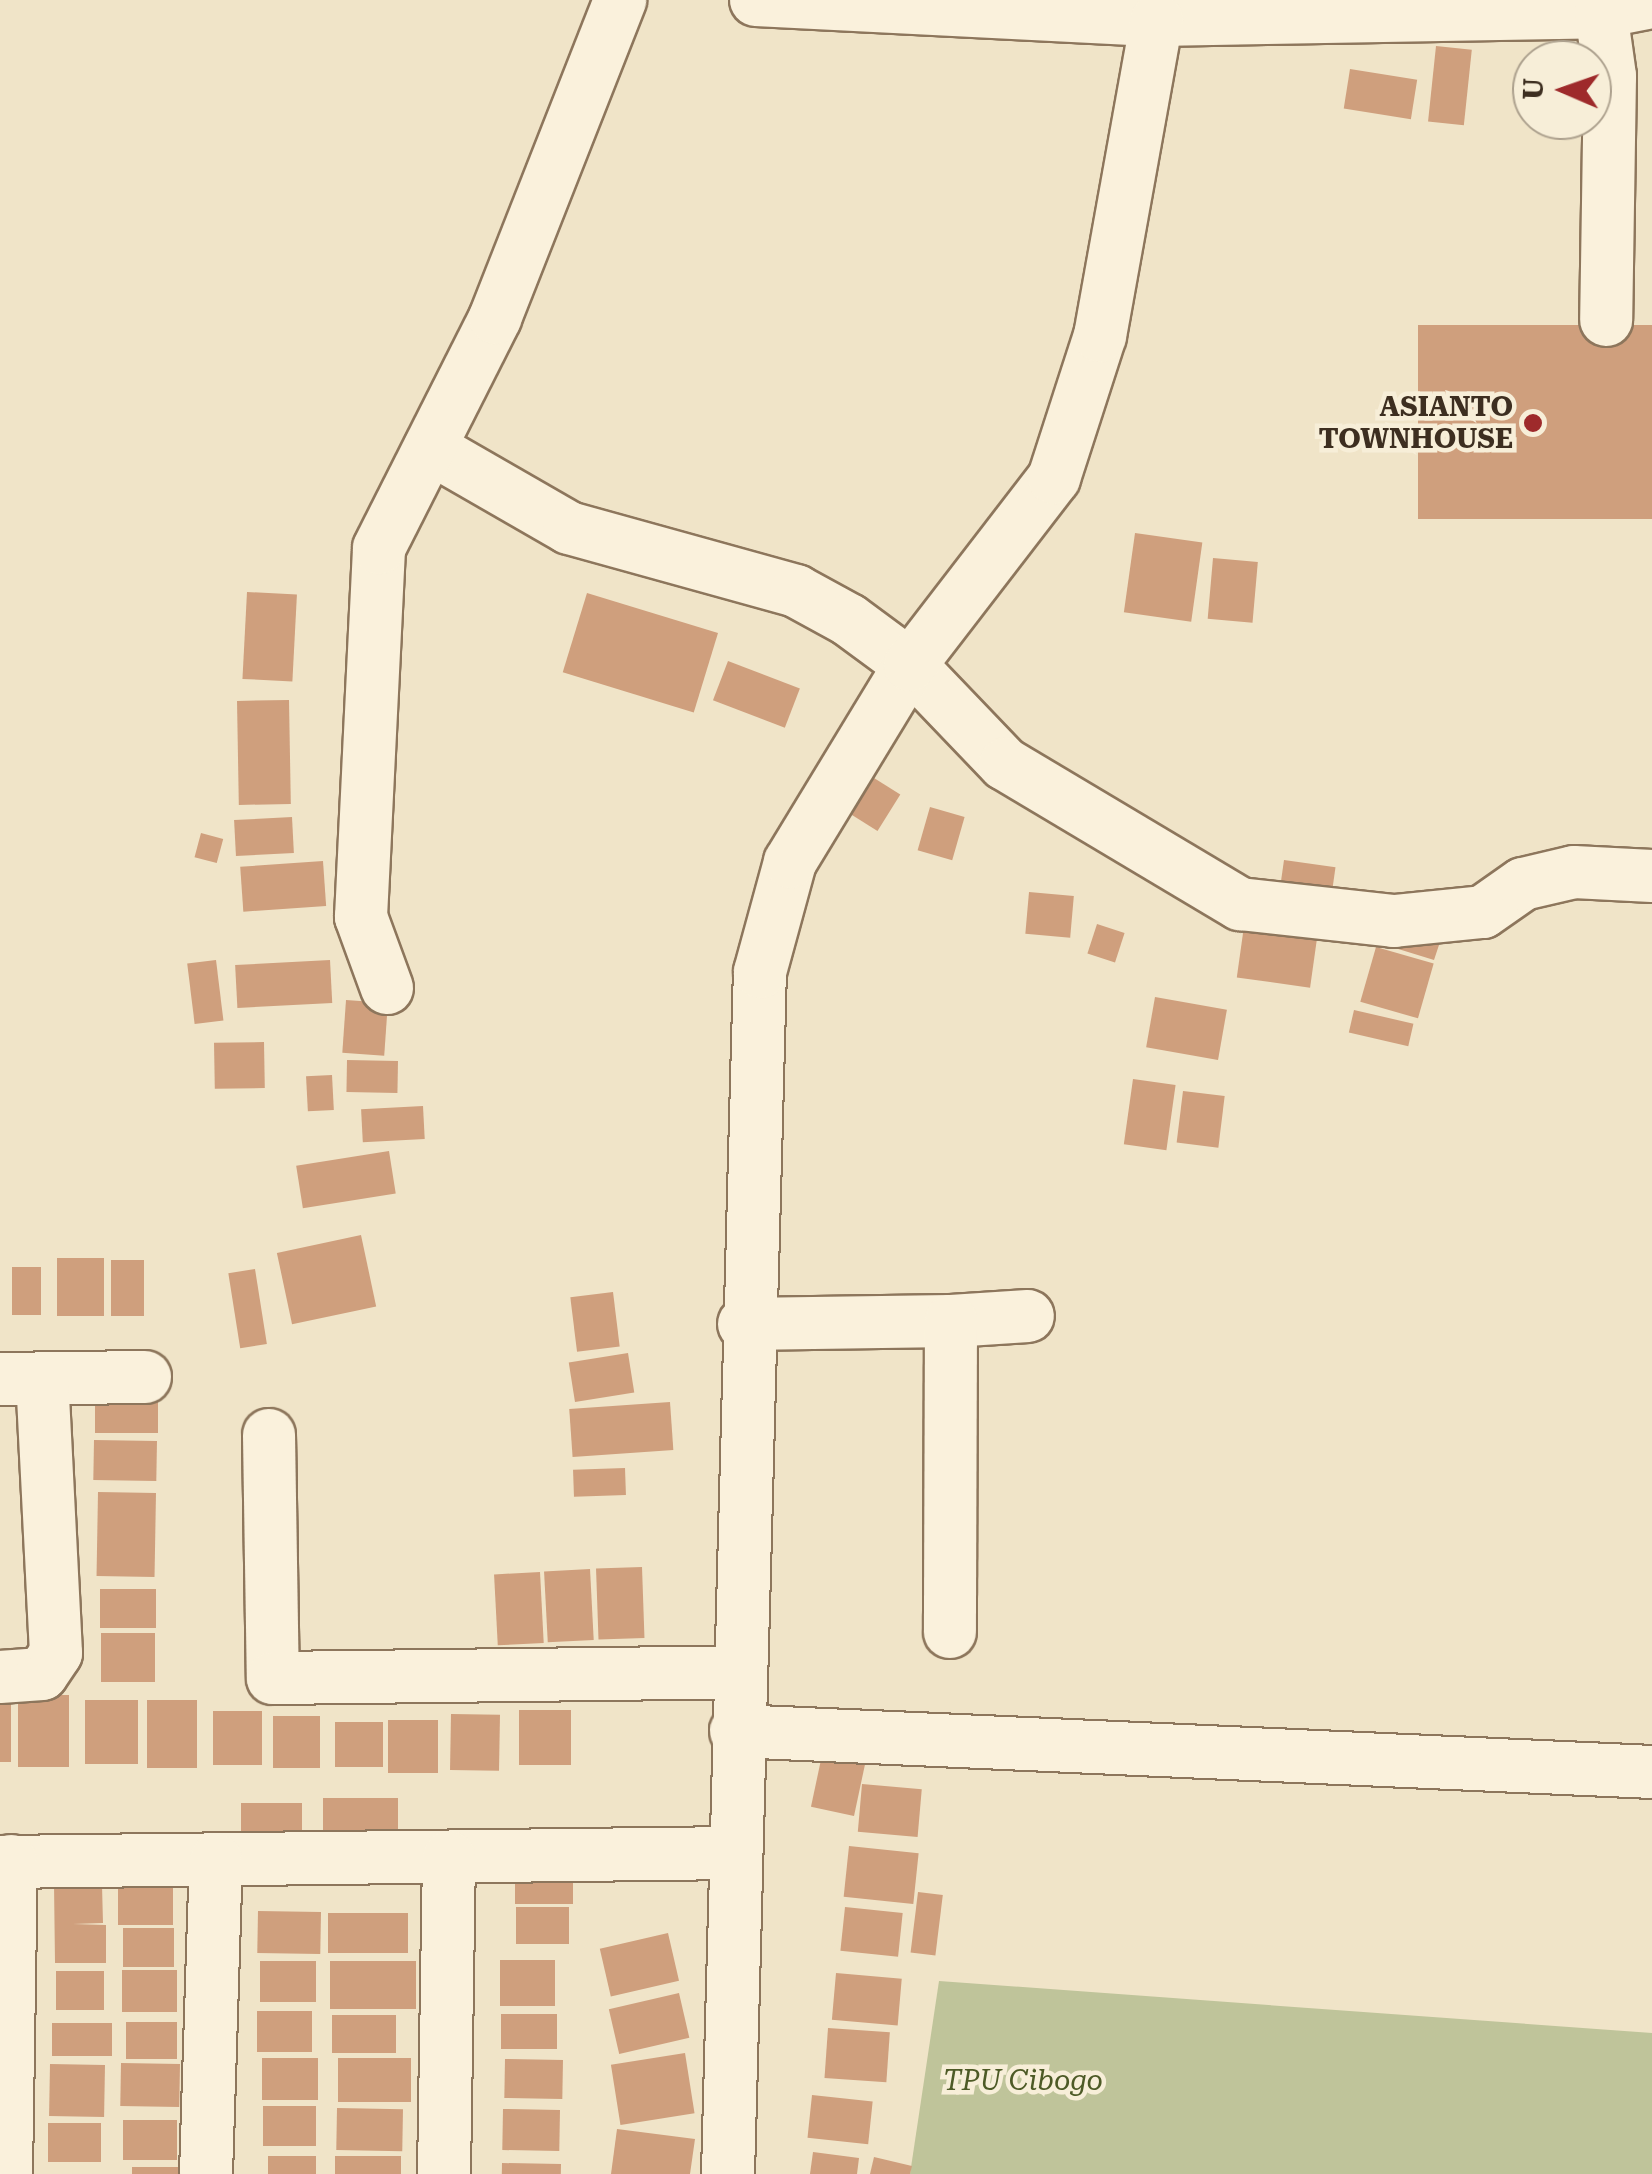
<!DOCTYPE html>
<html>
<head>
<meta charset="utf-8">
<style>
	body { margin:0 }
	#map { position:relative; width:1652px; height:2174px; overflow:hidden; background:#f0e4c8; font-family:"Roboto Serif",serif }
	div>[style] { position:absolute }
	.cemetery>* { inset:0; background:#bfc49a }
	.building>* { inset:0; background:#cf9f7d; transform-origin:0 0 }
	.roads { filter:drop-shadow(2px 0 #8d765c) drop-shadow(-2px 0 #8d765c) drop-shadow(0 2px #8d765c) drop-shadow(0 -2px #8d765c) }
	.minor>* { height:52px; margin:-26px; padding:0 26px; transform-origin:26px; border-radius:26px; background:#faf1dc }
	.dots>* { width:28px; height:28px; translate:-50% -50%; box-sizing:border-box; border:5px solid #f7eed8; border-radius:50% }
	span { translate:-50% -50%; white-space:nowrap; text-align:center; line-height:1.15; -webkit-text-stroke:9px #f7eed8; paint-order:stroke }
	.poi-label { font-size:28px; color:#3d2e20; font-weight:700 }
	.right { translate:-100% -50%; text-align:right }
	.park-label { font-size:28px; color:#4d5a26; font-style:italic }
	.north { position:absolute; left:1512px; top:40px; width:100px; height:100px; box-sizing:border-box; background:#f7eed8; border:2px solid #ada18e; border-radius:50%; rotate:272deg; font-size:28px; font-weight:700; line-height:40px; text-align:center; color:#3d2e20 }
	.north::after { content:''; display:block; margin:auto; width:35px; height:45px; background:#9e2a2b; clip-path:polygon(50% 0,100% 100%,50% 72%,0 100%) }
</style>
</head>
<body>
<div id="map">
	<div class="cemetery">
		<div style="clip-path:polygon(939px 1981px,1652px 2033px,1652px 2174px,910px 2174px)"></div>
	</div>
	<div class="building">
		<div style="left:1436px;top:46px;width:36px;height:76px;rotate:6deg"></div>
		<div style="left:1350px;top:69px;width:68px;height:40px;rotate:9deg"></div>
		<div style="left:1418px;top:325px;width:234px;height:194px"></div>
		<div style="left:1135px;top:533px;width:68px;height:80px;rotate:8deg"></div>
		<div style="left:1213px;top:558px;width:45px;height:61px;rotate:5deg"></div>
		<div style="left:247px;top:592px;width:50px;height:87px;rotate:3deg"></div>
		<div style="left:587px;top:593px;width:137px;height:83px;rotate:17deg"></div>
		<div style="left:728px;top:661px;width:77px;height:42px;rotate:21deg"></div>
		<div style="left:289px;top:700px;width:104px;height:52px;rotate:89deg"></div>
		<div style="left:874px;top:778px;width:31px;height:43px;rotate:32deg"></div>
		<div style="left:930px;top:807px;width:36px;height:45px;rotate:16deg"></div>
		<div style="left:292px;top:817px;width:36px;height:58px;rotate:87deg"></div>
		<div style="left:201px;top:833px;width:23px;height:25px;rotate:15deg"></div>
		<div style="left:1284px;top:860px;width:52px;height:21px;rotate:8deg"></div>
		<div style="left:323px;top:861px;width:45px;height:83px;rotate:86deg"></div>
		<div style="left:1029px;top:892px;width:45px;height:42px;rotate:5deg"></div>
		<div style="left:1245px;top:919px;width:74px;height:59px;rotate:8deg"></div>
		<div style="left:1097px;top:924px;width:29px;height:31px;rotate:18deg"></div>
		<div style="clip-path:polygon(1440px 942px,1434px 960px,1382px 944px)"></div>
		<div style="left:1376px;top:947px;width:60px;height:57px;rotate:16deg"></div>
		<div style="left:216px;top:960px;width:61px;height:29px;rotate:83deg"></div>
		<div style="left:330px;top:960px;width:43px;height:95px;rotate:87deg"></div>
		<div style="left:1155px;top:997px;width:73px;height:51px;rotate:10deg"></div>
		<div style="left:346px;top:1000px;width:42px;height:53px;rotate:4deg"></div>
		<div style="left:1354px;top:1010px;width:61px;height:23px;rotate:13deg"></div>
		<div style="left:264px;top:1042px;width:46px;height:50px;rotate:89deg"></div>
		<div style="left:347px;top:1060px;width:51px;height:32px;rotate:1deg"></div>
		<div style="left:332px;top:1075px;width:35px;height:26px;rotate:87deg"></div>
		<div style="left:1133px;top:1079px;width:43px;height:66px;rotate:8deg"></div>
		<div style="left:1183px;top:1091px;width:42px;height:52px;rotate:7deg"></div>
		<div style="left:423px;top:1106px;width:33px;height:62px;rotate:87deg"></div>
		<div style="left:389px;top:1151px;width:43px;height:94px;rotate:81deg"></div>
		<div style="left:361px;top:1235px;width:73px;height:86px;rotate:78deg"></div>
		<div style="left:57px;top:1258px;width:47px;height:58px"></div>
		<div style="left:111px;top:1260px;width:33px;height:56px"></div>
		<div style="left:41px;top:1267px;width:48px;height:29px;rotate:90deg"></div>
		<div style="left:255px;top:1269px;width:76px;height:27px;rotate:81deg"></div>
		<div style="left:613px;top:1292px;width:55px;height:43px;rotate:83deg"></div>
		<div style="left:628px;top:1353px;width:40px;height:60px;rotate:81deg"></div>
		<div style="left:158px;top:1393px;width:40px;height:63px;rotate:90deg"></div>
		<div style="left:670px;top:1402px;width:48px;height:101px;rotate:86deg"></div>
		<div style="left:94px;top:1440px;width:63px;height:40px;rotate:1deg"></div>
		<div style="left:625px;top:1468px;width:27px;height:52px;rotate:88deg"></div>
		<div style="left:98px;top:1492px;width:58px;height:84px;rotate:1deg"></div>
		<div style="left:642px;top:1567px;width:71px;height:46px;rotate:88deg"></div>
		<div style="left:590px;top:1569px;width:71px;height:46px;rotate:87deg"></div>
		<div style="left:540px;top:1572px;width:71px;height:46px;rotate:87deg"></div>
		<div style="left:100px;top:1589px;width:56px;height:39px"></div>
		<div style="left:101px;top:1633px;width:54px;height:49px"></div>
		<div style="left:0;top:1688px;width:11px;height:74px"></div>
		<div style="left:18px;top:1695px;width:51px;height:72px"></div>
		<div style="left:85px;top:1700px;width:53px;height:64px"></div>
		<div style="left:147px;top:1700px;width:50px;height:68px"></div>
		<div style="left:519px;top:1710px;width:52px;height:55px"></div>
		<div style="left:213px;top:1711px;width:49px;height:54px"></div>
		<div style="left:451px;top:1714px;width:49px;height:56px;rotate:1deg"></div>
		<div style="left:273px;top:1716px;width:47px;height:52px"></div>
		<div style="left:388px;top:1720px;width:50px;height:53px"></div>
		<div style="left:335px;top:1722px;width:48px;height:45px"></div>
		<div style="left:822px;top:1755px;width:44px;height:53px;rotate:12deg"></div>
		<div style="left:862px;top:1784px;width:60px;height:48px;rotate:5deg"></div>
		<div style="left:398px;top:1798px;width:47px;height:75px;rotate:90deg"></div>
		<div style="left:241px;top:1803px;width:61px;height:40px"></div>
		<div style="left:849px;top:1846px;width:70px;height:51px;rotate:6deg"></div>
		<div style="left:515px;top:1865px;width:58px;height:39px"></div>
		<div style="left:118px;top:1882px;width:55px;height:43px"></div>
		<div style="clip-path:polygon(54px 1884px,102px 1885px,103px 1923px,73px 1924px,106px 1925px,106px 1963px,55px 1963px)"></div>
		<div style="left:918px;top:1892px;width:25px;height:61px;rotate:7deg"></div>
		<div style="left:516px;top:1907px;width:53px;height:37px"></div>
		<div style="left:845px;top:1907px;width:58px;height:44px;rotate:6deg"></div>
		<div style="left:258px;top:1911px;width:63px;height:42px;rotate:1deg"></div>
		<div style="left:328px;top:1913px;width:80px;height:40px"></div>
		<div style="left:123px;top:1928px;width:51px;height:39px"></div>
		<div style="left:668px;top:1933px;width:49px;height:70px;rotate:77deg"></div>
		<div style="left:500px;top:1960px;width:55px;height:46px"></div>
		<div style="left:260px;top:1961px;width:56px;height:41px"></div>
		<div style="left:330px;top:1961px;width:86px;height:48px"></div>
		<div style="left:122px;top:1970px;width:55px;height:42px"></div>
		<div style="left:104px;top:1971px;width:39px;height:48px;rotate:90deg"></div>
		<div style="left:836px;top:1973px;width:66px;height:47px;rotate:5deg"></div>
		<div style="left:679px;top:1993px;width:46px;height:72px;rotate:77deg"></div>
		<div style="left:257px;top:2011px;width:55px;height:41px"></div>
		<div style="left:501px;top:2014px;width:56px;height:35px"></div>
		<div style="left:396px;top:2015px;width:38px;height:64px;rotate:90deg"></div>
		<div style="left:126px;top:2022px;width:51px;height:37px"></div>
		<div style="left:52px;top:2023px;width:60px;height:33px"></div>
		<div style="left:828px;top:2028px;width:62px;height:50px;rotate:4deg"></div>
		<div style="left:685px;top:2053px;width:61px;height:75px;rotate:81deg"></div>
		<div style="left:262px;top:2058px;width:56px;height:42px"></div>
		<div style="left:338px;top:2058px;width:73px;height:44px"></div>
		<div style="left:505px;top:2059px;width:58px;height:39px;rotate:1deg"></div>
		<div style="left:50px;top:2064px;width:55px;height:52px;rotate:1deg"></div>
		<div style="left:180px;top:2064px;width:43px;height:59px;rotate:91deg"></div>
		<div style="left:812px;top:2095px;width:61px;height:43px;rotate:6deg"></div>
		<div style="left:263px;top:2106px;width:53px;height:40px"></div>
		<div style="left:337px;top:2108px;width:66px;height:42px;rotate:1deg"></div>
		<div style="left:503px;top:2109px;width:57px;height:41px;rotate:1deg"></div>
		<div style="left:123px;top:2120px;width:54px;height:40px"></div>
		<div style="left:48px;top:2123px;width:53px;height:39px"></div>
		<div style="clip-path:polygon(617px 2129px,695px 2139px,690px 2174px,611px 2174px)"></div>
		<div style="clip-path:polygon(813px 2152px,859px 2158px,857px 2174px,810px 2174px)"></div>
		<div style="left:268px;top:2156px;width:48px;height:18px"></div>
		<div style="left:335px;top:2156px;width:66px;height:18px"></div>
		<div style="clip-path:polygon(874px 2157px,912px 2166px,910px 2174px,870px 2174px)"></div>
		<div style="left:502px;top:2163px;width:59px;height:11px;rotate:1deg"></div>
		<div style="left:132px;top:2167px;width:46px;height:7px"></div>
	</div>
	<div class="roads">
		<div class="minor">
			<div style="left:756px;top:0;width:401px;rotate:2.9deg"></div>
			<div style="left:1157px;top:20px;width:444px;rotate:-1deg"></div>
			<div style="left:1601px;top:12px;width:52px;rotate:-11.1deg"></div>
			<div style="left:1601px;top:12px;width:65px;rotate:82deg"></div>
			<div style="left:1610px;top:76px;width:244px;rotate:90.9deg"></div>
			<div style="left:430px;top:448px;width:160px;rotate:29.9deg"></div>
			<div style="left:569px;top:528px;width:236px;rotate:15.5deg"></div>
			<div style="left:796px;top:591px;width:60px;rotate:28.7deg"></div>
			<div style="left:849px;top:620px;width:76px;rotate:36.4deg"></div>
			<div style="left:910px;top:665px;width:137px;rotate:46.2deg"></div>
			<div style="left:1005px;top:764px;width:274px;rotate:30.8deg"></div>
			<div style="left:1240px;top:904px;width:155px;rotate:6.3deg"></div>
			<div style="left:1394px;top:921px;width:89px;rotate:-5.8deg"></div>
			<div style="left:1483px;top:912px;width:49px;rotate:-35deg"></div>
			<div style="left:1523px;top:884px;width:52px;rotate:-13.2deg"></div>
			<div style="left:1574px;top:872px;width:78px;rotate:2.9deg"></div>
			<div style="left:387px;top:988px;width:76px;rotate:-110.1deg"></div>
			<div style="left:361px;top:917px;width:369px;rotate:-87.2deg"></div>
			<div style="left:379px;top:548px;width:258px;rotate:-63.2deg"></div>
			<div style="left:495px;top:318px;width:342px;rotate:-68.5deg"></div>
			<div style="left:951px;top:1321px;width:77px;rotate:-3.7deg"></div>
			<div style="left:744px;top:1324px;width:207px;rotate:-0.8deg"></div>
			<div style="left:951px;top:1321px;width:311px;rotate:90.2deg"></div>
			<div style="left:0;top:1379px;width:145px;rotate:-0.8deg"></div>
			<div style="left:269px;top:1435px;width:243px;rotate:89.1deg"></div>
			<div style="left:273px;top:1678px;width:462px;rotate:-0.7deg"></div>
			<div style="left:0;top:1677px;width:42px;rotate:-4.1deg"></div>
			<div style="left:42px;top:1674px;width:25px;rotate:-56deg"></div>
			<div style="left:56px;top:1653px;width:275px;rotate:-92.9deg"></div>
			<div style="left:736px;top:1731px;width:917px;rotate:2.56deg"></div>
			<div style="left:0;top:1862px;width:736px;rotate:-0.7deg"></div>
			<div style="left:6px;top:2174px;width:313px;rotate:-89.1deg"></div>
			<div style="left:206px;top:2174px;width:314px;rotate:-88.2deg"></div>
			<div style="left:444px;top:2174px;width:317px;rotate:-89.1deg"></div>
			<div style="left:728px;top:2174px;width:1202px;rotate:-88.48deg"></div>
			<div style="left:760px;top:972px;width:114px;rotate:-74.7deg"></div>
			<div style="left:790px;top:862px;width:231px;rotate:-58.7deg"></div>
			<div style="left:910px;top:665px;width:236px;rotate:-52.4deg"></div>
			<div style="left:1054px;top:478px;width:149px;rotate:-72.1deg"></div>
			<div style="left:1100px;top:336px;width:321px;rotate:-79.8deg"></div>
		</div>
	</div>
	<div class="dots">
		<div style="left:1533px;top:423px;background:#9e2a2b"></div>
	</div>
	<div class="poi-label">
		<span class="right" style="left:1513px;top:423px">ASIANTO<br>TOWNHOUSE</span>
	</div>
	<div class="park-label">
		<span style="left:1023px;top:2081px">TPU Cibogo</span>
	</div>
	<div class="north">U</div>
</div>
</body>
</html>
